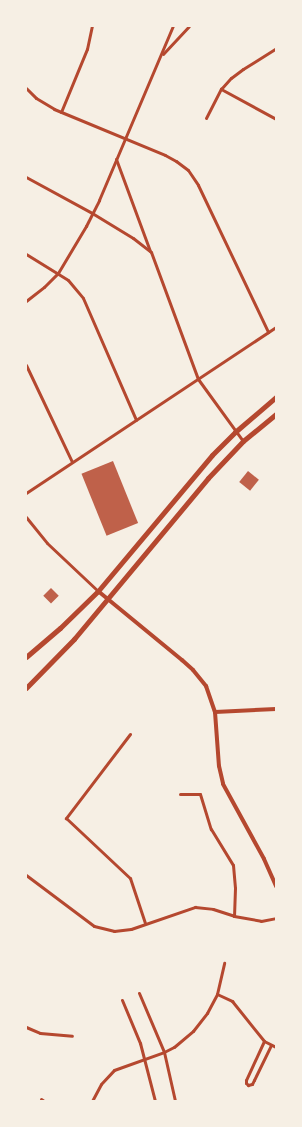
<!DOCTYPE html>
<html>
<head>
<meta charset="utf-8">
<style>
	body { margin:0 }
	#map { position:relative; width:302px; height:1127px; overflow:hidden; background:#f6efe4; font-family:"Crimson Pro",serif }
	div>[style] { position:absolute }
	.building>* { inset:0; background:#bf614a; transform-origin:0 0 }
	.minor>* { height:3px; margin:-1.5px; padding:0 1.5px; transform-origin:1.5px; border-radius:1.5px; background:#b5482f }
	.tertiary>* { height:4px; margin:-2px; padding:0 2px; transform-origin:2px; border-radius:2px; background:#b5482f }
	.primary>* { height:5px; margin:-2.5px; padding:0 2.5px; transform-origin:2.5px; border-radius:2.5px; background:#b5482f }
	span { translate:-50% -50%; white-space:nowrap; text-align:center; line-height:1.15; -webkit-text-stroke:3px #f6efe4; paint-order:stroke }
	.frame { position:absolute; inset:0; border:27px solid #f6efe4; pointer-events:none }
</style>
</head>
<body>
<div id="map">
	<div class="building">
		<div style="left:113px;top:461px;width:67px;height:34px;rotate:68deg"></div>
		<div style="left:248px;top:471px;width:14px;height:14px;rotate:39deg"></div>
		<div style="left:51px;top:588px;width:11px;height:11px;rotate:45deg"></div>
	</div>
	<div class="minor">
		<div style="left:163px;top:54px;width:38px;rotate:-47deg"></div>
		<div style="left:26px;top:88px;width:14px;rotate:45deg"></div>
		<div style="left:36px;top:98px;width:21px;rotate:31deg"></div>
		<div style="left:54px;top:109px;width:120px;rotate:22.5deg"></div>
		<div style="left:165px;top:155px;width:13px;rotate:29deg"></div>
		<div style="left:176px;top:161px;width:15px;rotate:37deg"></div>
		<div style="left:188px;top:170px;width:18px;rotate:56deg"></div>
		<div style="left:198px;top:185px;width:163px;rotate:64.5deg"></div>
		<div style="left:221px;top:89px;width:63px;rotate:28.6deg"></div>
		<div style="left:61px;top:112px;width:68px;rotate:-67.6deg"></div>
		<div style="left:87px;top:49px;width:24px;rotate:-78deg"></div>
		<div style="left:206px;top:118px;width:33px;rotate:-63deg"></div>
		<div style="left:221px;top:89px;width:15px;rotate:-48deg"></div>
		<div style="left:231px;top:78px;width:15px;rotate:-37deg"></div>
		<div style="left:243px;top:69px;width:39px;rotate:-32deg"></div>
		<div style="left:116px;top:159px;width:98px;rotate:69.7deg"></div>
		<div style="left:26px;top:177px;width:75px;rotate:28.6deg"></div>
		<div style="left:92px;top:213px;width:48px;rotate:31.4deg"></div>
		<div style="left:133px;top:238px;width:23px;rotate:38deg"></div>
		<div style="left:151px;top:252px;width:135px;rotate:69.7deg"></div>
		<div style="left:198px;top:379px;width:77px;rotate:54deg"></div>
		<div style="left:26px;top:254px;width:49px;rotate:31.8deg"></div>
		<div style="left:68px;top:280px;width:23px;rotate:50deg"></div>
		<div style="left:83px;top:298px;width:133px;rotate:66.5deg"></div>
		<div style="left:26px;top:301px;width:23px;rotate:-38deg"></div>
		<div style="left:44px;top:287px;width:20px;rotate:-45deg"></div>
		<div style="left:58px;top:273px;width:55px;rotate:-59.2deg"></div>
		<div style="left:86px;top:226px;width:29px;rotate:-63deg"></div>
		<div style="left:99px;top:200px;width:189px;rotate:-67deg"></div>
		<div style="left:26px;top:365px;width:107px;rotate:64.6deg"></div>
		<div style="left:26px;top:493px;width:300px;rotate:-33.6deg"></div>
		<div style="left:26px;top:517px;width:33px;rotate:51deg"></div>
		<div style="left:47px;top:543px;width:70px;rotate:43.3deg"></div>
		<div style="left:130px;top:734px;width:106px;rotate:127.3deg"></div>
		<div style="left:66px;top:818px;width:88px;rotate:43.2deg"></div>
		<div style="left:130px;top:878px;width:47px;rotate:71.6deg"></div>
		<div style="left:180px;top:794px;width:20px"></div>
		<div style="left:200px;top:794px;width:37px;rotate:73deg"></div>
		<div style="left:211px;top:829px;width:42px;rotate:58.6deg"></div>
		<div style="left:233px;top:865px;width:23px;rotate:85deg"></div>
		<div style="left:235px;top:888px;width:28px;rotate:92deg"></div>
		<div style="left:26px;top:875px;width:85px;rotate:36.9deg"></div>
		<div style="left:94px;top:926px;width:21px;rotate:14deg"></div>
		<div style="left:114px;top:931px;width:17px;rotate:-7deg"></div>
		<div style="left:131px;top:929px;width:68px;rotate:-19deg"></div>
		<div style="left:195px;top:907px;width:18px;rotate:6deg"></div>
		<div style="left:213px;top:909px;width:22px;rotate:18deg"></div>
		<div style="left:234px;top:916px;width:27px;rotate:10deg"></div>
		<div style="left:261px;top:921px;width:15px;rotate:-11deg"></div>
		<div style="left:139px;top:993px;width:64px;rotate:67deg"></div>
		<div style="left:164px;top:1052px;width:50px;rotate:77.3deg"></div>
		<div style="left:217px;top:994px;width:17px;rotate:25deg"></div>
		<div style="left:232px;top:1001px;width:51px;rotate:51.3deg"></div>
		<div style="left:264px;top:1041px;width:13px;rotate:27deg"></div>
		<div style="left:122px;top:1000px;width:47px;rotate:67.3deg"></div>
		<div style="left:140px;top:1043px;width:60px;rotate:75.5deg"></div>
		<div style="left:26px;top:1027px;width:15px;rotate:23deg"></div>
		<div style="left:40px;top:1033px;width:32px;rotate:5deg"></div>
		<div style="left:264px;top:1041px;width:43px;rotate:114.8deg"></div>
		<div style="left:246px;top:1080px;width:3px;rotate:90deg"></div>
		<div style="left:246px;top:1083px;width:3px;rotate:45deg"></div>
		<div style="left:248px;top:1085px;width:4px;rotate:-14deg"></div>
		<div style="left:252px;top:1084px;width:4px;rotate:-63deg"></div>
		<div style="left:254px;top:1080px;width:39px;rotate:-64deg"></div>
		<div style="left:41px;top:1099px;width:4px;rotate:34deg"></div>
		<div style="left:92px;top:1101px;width:19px;rotate:-62deg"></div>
		<div style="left:101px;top:1084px;width:19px;rotate:-47deg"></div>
		<div style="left:114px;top:1070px;width:53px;rotate:-19.8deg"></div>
		<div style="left:164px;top:1052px;width:11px;rotate:-27deg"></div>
		<div style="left:174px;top:1047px;width:25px;rotate:-40deg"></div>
		<div style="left:193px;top:1031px;width:23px;rotate:-52deg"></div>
		<div style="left:207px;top:1013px;width:21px;rotate:-62deg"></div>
		<div style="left:217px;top:994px;width:32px;rotate:-77deg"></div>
	</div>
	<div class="tertiary">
		<div style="left:98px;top:591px;width:109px;rotate:39.4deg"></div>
		<div style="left:182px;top:660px;width:15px;rotate:42deg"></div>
		<div style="left:193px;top:670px;width:21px;rotate:51deg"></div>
		<div style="left:206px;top:686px;width:28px;rotate:71deg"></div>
		<div style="left:215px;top:712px;width:54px;rotate:85.8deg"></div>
		<div style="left:219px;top:766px;width:18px;rotate:77deg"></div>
		<div style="left:223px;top:784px;width:85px;rotate:61.3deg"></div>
		<div style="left:264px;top:859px;width:30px;rotate:66deg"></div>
		<div style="left:215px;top:712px;width:61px;rotate:-2.8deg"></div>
	</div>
	<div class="primary">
		<div style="left:26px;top:657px;width:45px;rotate:-40.5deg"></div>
		<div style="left:60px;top:628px;width:53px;rotate:-44.2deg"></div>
		<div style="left:98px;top:591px;width:177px;rotate:-50deg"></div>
		<div style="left:212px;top:455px;width:33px;rotate:-45deg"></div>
		<div style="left:235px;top:432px;width:54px;rotate:-40.5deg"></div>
		<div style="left:26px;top:688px;width:69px;rotate:-45.6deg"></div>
		<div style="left:74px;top:639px;width:209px;rotate:-50.2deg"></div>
		<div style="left:208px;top:478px;width:51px;rotate:-46.6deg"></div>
		<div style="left:243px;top:441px;width:43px;rotate:-39.3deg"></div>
	</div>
	<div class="frame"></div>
</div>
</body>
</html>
